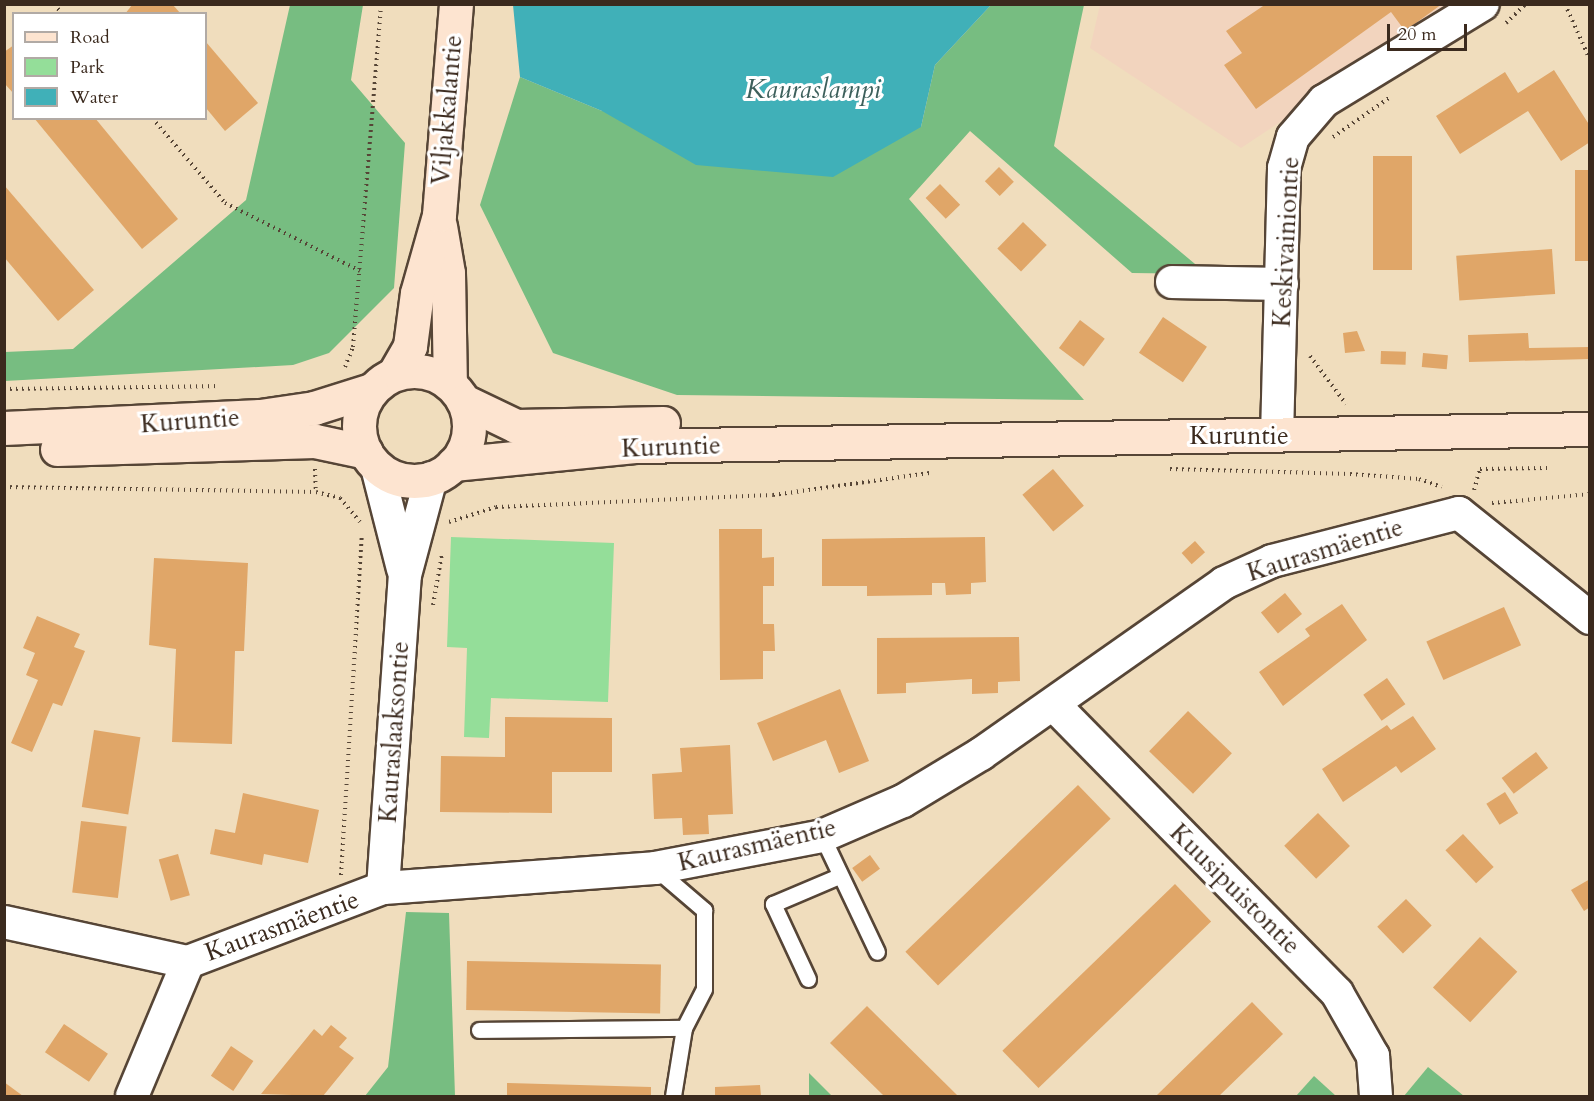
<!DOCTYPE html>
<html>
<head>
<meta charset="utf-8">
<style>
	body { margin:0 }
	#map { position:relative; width:1594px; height:1101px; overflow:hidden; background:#f0ddbd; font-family:Cardo,serif }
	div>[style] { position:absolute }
	.built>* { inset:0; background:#f2d4be }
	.green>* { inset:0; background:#94de99 }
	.forest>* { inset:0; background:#77bd81 }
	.water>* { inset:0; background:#40b0b8 }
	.building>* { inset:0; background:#e0a668; transform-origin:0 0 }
	.path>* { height:4px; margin-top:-2px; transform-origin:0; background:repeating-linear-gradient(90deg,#564536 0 1.5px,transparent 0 6px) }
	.roads { filter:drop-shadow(2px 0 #564536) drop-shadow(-2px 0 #564536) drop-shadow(0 2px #564536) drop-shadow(0 -2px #564536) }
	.service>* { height:15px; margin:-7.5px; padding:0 7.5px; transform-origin:7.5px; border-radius:7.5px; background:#fff }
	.minor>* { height:32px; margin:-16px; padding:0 16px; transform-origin:16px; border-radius:16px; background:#fff }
	.secondary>* { height:33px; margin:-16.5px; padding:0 16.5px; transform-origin:16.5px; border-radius:16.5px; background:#fde4d0 }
	.secondary>.ring { margin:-16.5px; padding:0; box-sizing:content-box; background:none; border:33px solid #fde4d0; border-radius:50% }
	span { translate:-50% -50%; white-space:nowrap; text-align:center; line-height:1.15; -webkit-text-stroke:6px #fff; paint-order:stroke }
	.street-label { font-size:26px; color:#3b2a1e }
	.water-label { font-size:27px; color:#3d605c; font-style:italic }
	.frame { position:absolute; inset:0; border:6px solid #3b2a1e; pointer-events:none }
	.legend { position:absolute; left:12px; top:12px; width:195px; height:108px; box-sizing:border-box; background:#fff; border:2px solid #b1aaa5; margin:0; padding:8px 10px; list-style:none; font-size:18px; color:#3b2a1e }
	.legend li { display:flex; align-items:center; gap:12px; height:30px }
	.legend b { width:30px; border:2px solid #b1aaa5 }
	.scale { position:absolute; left:1387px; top:24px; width:80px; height:27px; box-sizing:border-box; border:3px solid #3b2a1e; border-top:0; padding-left:8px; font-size:18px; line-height:21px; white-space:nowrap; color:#3b2a1e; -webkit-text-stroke:4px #fff; paint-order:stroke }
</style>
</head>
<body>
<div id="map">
	<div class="built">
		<div style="clip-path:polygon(1100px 5px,1457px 5px,1241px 148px,1090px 48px)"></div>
	</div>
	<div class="green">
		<div style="clip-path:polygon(451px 537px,614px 543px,608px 702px,491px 698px,489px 738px,464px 737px,467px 648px,447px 647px)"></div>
	</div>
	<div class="forest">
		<div style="clip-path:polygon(290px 5px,363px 5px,351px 80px,405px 143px,394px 288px,329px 353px,293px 365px,5px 381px,5px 352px,73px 349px,246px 200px)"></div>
		<div style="clip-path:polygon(991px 5px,1084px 5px,1054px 146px,1207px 274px,1132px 273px,970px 131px,909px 199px,1084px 400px,677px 395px,553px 353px,480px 205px,520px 77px,602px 111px,921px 127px,935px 65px)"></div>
		<div style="clip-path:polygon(406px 912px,449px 913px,455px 1096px,365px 1096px,388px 1067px)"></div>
		<div style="clip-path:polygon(1428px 1067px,1464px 1096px,1404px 1096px)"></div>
		<div style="clip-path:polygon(809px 1073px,832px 1096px,809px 1096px)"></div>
		<div style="clip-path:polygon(1314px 1076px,1336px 1096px,1296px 1096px)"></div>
	</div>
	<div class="water">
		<div style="clip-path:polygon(513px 5px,513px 4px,991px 5px,935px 65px,921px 127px,833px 177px,696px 165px,602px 111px,520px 77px)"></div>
	</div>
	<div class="building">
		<div style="clip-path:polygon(1266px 4px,1442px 4px,1405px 31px,1391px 12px,1256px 109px,1224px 65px,1242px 53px,1226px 31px)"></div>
		<div style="clip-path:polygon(132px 5px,173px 5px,181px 14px,125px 14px)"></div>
		<div style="clip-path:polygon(206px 42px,258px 103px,225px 131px,206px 108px)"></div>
		<div style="clip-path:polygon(14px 45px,14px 94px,4px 83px,4px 52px)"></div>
		<div style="clip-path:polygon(1554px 70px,1590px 126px,1590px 142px,1561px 161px,1528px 111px,1460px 154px,1436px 116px,1505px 72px,1518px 93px)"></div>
		<div style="clip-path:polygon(34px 118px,95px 118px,178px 219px,142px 249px)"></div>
		<div style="left:1373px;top:156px;width:39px;height:114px"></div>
		<div style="left:999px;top:167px;width:21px;height:20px;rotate:45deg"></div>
		<div style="left:1590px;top:170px;width:91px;height:15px;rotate:90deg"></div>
		<div style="left:940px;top:184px;width:29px;height:20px;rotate:46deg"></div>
		<div style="clip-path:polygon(4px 185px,94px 290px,58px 321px,4px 257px)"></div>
		<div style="left:1023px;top:222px;width:33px;height:37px;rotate:44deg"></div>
		<div style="left:1552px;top:249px;width:45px;height:96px;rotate:86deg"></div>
		<div style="left:1163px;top:317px;width:53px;height:43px;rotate:34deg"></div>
		<div style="left:1080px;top:320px;width:31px;height:35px;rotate:37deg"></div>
		<div style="clip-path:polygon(1357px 331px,1365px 351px,1345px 353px,1343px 333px)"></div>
		<div style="clip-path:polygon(1528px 333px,1529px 348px,1590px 347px,1590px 359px,1469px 362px,1468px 335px)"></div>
		<div style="left:1381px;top:351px;width:25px;height:13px;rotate:2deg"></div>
		<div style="left:1423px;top:353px;width:25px;height:14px;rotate:5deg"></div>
		<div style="left:1053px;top:469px;width:48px;height:40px;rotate:50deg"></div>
		<div style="clip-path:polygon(719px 529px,762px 529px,762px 558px,774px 557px,774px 586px,763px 586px,763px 624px,774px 624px,775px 651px,763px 651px,763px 679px,720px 680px)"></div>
		<div style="clip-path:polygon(985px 537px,986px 582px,971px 583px,971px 594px,946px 595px,945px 583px,932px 583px,932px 595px,867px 596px,867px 586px,822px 586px,822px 539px)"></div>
		<div style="left:1195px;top:541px;width:15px;height:18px;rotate:48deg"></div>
		<div style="clip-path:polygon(154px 558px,248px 563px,244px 651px,235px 651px,232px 744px,172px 742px,176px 649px,149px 645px)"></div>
		<div style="left:1285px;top:593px;width:27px;height:31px;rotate:51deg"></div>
		<div style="clip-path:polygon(1342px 604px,1367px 640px,1283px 706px,1259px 672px,1310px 636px,1305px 629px)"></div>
		<div style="left:1504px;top:607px;width:42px;height:85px;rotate:66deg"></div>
		<div style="clip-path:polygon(37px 616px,80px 634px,74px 647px,85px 651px,62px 706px,53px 703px,32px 752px,11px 743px,38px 680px,26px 675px,35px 653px,23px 648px)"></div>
		<div style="clip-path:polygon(1019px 637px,1020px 681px,998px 682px,998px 693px,972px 694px,972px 679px,906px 683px,906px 693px,877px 694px,877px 638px)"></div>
		<div style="left:1387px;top:678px;width:32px;height:29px;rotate:55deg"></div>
		<div style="clip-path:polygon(840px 689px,869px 761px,839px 773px,826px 740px,773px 761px,757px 723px)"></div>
		<div style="left:1188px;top:711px;width:61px;height:56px;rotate:44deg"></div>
		<div style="clip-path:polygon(1413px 716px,1436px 749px,1401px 773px,1396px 766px,1343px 802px,1322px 769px,1387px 725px,1391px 730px)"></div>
		<div style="clip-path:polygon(505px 717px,612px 718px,612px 772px,552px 772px,552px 813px,440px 812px,441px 756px,505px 757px)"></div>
		<div style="left:94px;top:730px;width:47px;height:78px;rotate:9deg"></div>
		<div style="clip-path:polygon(730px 745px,733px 814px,708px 815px,709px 834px,683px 835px,682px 818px,654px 819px,652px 774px,682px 772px,680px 748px)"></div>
		<div style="left:1536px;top:752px;width:20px;height:43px;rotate:53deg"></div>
		<div style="left:1078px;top:785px;width:47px;height:240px;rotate:46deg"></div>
		<div style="left:1505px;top:792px;width:25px;height:22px;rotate:58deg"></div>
		<div style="clip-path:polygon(243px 793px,319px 810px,308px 863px,264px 854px,262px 865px,210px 854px,215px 829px,235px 833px)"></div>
		<div style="left:1318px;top:813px;width:46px;height:47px;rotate:46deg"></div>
		<div style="left:81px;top:821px;width:46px;height:72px;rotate:7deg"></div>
		<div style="left:1463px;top:834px;width:45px;height:24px;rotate:47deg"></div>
		<div style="left:178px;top:854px;width:43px;height:20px;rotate:74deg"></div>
		<div style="left:870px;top:855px;width:17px;height:22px;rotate:54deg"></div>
		<div style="clip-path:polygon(1590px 879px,1590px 907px,1584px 911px,1571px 890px)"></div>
		<div style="left:1175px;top:884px;width:52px;height:240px;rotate:46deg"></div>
		<div style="left:1406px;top:899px;width:37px;height:40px;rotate:46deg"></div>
		<div style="left:1480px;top:937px;width:51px;height:69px;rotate:43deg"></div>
		<div style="left:467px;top:961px;width:194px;height:49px;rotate:1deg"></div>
		<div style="clip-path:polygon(1252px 1002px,1283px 1034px,1219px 1096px,1156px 1096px)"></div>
		<div style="clip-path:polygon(867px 1006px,958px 1096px,884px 1096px,830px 1043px)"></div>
		<div style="left:64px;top:1024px;width:53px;height:34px;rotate:34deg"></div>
		<div style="clip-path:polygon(331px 1025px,347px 1038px,339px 1047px,354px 1058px,323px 1096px,261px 1094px,314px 1029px,322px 1036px)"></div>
		<div style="left:231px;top:1046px;width:27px;height:36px;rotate:34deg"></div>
		<div style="clip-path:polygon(4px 1082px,23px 1096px,4px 1096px)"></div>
		<div style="clip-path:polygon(507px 1083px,651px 1087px,651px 1096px,507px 1096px)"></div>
		<div style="clip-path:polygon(760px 1085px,761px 1096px,715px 1096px,715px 1087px)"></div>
	</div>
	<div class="path">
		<div style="left:54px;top:4px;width:13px;rotate:51deg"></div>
		<div style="left:1565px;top:4px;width:61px;rotate:65.9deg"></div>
		<div style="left:1506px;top:23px;width:28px;rotate:-44deg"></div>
		<div style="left:152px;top:118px;width:112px;rotate:49.3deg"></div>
		<div style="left:225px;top:203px;width:151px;rotate:26.7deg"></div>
		<div style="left:1333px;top:137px;width:68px;rotate:-34.9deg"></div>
		<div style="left:1310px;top:356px;width:60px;rotate:53.1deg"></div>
		<div style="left:345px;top:367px;width:22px;rotate:-68deg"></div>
		<div style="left:353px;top:347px;width:344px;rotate:-85.3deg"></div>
		<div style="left:4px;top:389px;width:216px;rotate:-0.8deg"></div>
		<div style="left:315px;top:469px;width:23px;rotate:88deg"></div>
		<div style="left:1170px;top:469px;width:180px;rotate:1.6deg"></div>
		<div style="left:1350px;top:474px;width:69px;rotate:4.1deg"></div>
		<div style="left:1419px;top:479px;width:24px;rotate:19deg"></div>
		<div style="left:4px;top:487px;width:312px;rotate:0.9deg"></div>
		<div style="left:316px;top:492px;width:25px;rotate:14deg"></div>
		<div style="left:340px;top:498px;width:31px;rotate:50deg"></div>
		<div style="left:1474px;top:490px;width:22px;rotate:-74deg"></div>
		<div style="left:1480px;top:469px;width:67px;rotate:-0.9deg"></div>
		<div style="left:1492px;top:503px;width:98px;rotate:-5.2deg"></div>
		<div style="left:449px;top:522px;width:49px;rotate:-17.7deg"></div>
		<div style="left:496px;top:507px;width:277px;rotate:-2.5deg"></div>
		<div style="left:773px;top:495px;width:158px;rotate:-8deg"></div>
		<div style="left:433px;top:605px;width:52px;rotate:-80deg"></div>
		<div style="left:341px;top:875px;width:341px;rotate:-86.5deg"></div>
	</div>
	<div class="roads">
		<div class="service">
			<div style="left:822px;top:836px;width:128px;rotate:64.6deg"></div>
			<div style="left:655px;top:868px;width:65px;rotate:40.6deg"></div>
			<div style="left:704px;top:910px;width:79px;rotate:90deg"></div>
			<div style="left:704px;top:989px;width:44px;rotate:117.1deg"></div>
			<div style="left:684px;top:1028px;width:69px;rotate:99.2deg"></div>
			<div style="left:808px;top:979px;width:83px;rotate:-115deg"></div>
			<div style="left:773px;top:904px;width:72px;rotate:-23deg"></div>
			<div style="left:479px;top:1030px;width:205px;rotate:-0.6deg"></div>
		</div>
		<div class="minor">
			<div style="left:1172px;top:282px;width:110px;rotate:1deg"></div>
			<div style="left:1277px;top:436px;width:268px;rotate:-88.5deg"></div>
			<div style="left:1284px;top:168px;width:32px;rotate:-74deg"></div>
			<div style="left:1293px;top:137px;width:48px;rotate:-49.3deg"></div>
			<div style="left:1324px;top:101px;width:186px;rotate:-31.4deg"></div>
			<div style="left:377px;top:467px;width:105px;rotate:75.7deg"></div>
			<div style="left:1054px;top:705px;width:404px;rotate:45.5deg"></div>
			<div style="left:1337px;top:993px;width:73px;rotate:60.3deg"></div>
			<div style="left:1373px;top:1056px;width:40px;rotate:85.7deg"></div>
			<div style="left:383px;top:888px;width:314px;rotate:-86deg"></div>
			<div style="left:405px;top:575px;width:100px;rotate:-75deg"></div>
			<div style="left:4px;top:922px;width:188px;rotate:12.3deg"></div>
			<div style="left:188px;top:962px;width:209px;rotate:-20.8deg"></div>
			<div style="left:383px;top:888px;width:273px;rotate:-4.2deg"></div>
			<div style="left:655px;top:868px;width:170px;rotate:-10.8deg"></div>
			<div style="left:822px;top:836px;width:88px;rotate:-23.4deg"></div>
			<div style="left:903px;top:801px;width:91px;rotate:-31.1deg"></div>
			<div style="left:981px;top:754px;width:297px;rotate:-35.1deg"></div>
			<div style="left:1224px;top:583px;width:53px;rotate:-24.6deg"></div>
			<div style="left:1272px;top:561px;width:193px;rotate:-14.4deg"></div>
			<div style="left:1459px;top:513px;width:168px;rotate:38.7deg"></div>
			<div style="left:132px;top:1096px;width:145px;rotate:-67.3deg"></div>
		</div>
		<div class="secondary">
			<div style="left:440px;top:226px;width:48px;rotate:80.3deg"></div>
			<div style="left:448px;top:273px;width:110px;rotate:89deg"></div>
			<div class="ring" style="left:359px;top:371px;width:77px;height:77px"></div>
			<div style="left:394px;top:374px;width:32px;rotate:-60deg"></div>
			<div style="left:410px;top:346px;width:53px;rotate:-82.5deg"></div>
			<div style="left:417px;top:293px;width:81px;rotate:-74.2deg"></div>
			<div style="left:439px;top:215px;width:212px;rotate:-85.4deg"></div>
			<div style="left:464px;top:401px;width:58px;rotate:25.7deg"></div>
			<div style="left:516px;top:426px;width:147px;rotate:-1.2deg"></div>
			<div style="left:4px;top:428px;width:256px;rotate:-2.7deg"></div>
			<div style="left:260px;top:416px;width:55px;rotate:-8.4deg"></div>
			<div style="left:314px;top:408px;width:60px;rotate:-17.5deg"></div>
			<div style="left:57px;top:449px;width:258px;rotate:-1.8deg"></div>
			<div style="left:315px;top:441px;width:52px;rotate:12.2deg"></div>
			<div style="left:453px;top:464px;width:185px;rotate:-5.6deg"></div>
			<div style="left:637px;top:446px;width:953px;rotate:-1.02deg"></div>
		</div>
	</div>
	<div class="street-label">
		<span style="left:447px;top:110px;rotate:-85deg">Viljakkalantie</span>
		<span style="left:1286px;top:242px;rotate:-87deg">Keskivainiontie</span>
		<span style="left:190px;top:421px;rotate:-4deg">Kuruntie</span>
		<span style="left:1239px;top:436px">Kuruntie</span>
		<span style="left:671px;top:447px;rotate:-2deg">Kuruntie</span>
		<span style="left:1325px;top:550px;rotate:-17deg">Kaurasmäentie</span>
		<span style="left:394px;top:732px;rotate:-86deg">Kauraslaaksontie</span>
		<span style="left:757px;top:845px;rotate:-13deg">Kaurasmäentie</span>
		<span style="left:1235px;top:889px;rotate:45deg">Kuusipuistontie</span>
		<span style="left:282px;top:926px;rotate:-20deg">Kaurasmäentie</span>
	</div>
	<div class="water-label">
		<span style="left:813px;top:90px">Kauraslampi</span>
	</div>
	<div class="frame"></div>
	<ul class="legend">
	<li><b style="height:8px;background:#fde4d0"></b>Road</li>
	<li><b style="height:16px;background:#94de99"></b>Park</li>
	<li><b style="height:16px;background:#40b0b8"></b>Water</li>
	</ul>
	<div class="scale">20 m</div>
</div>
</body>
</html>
